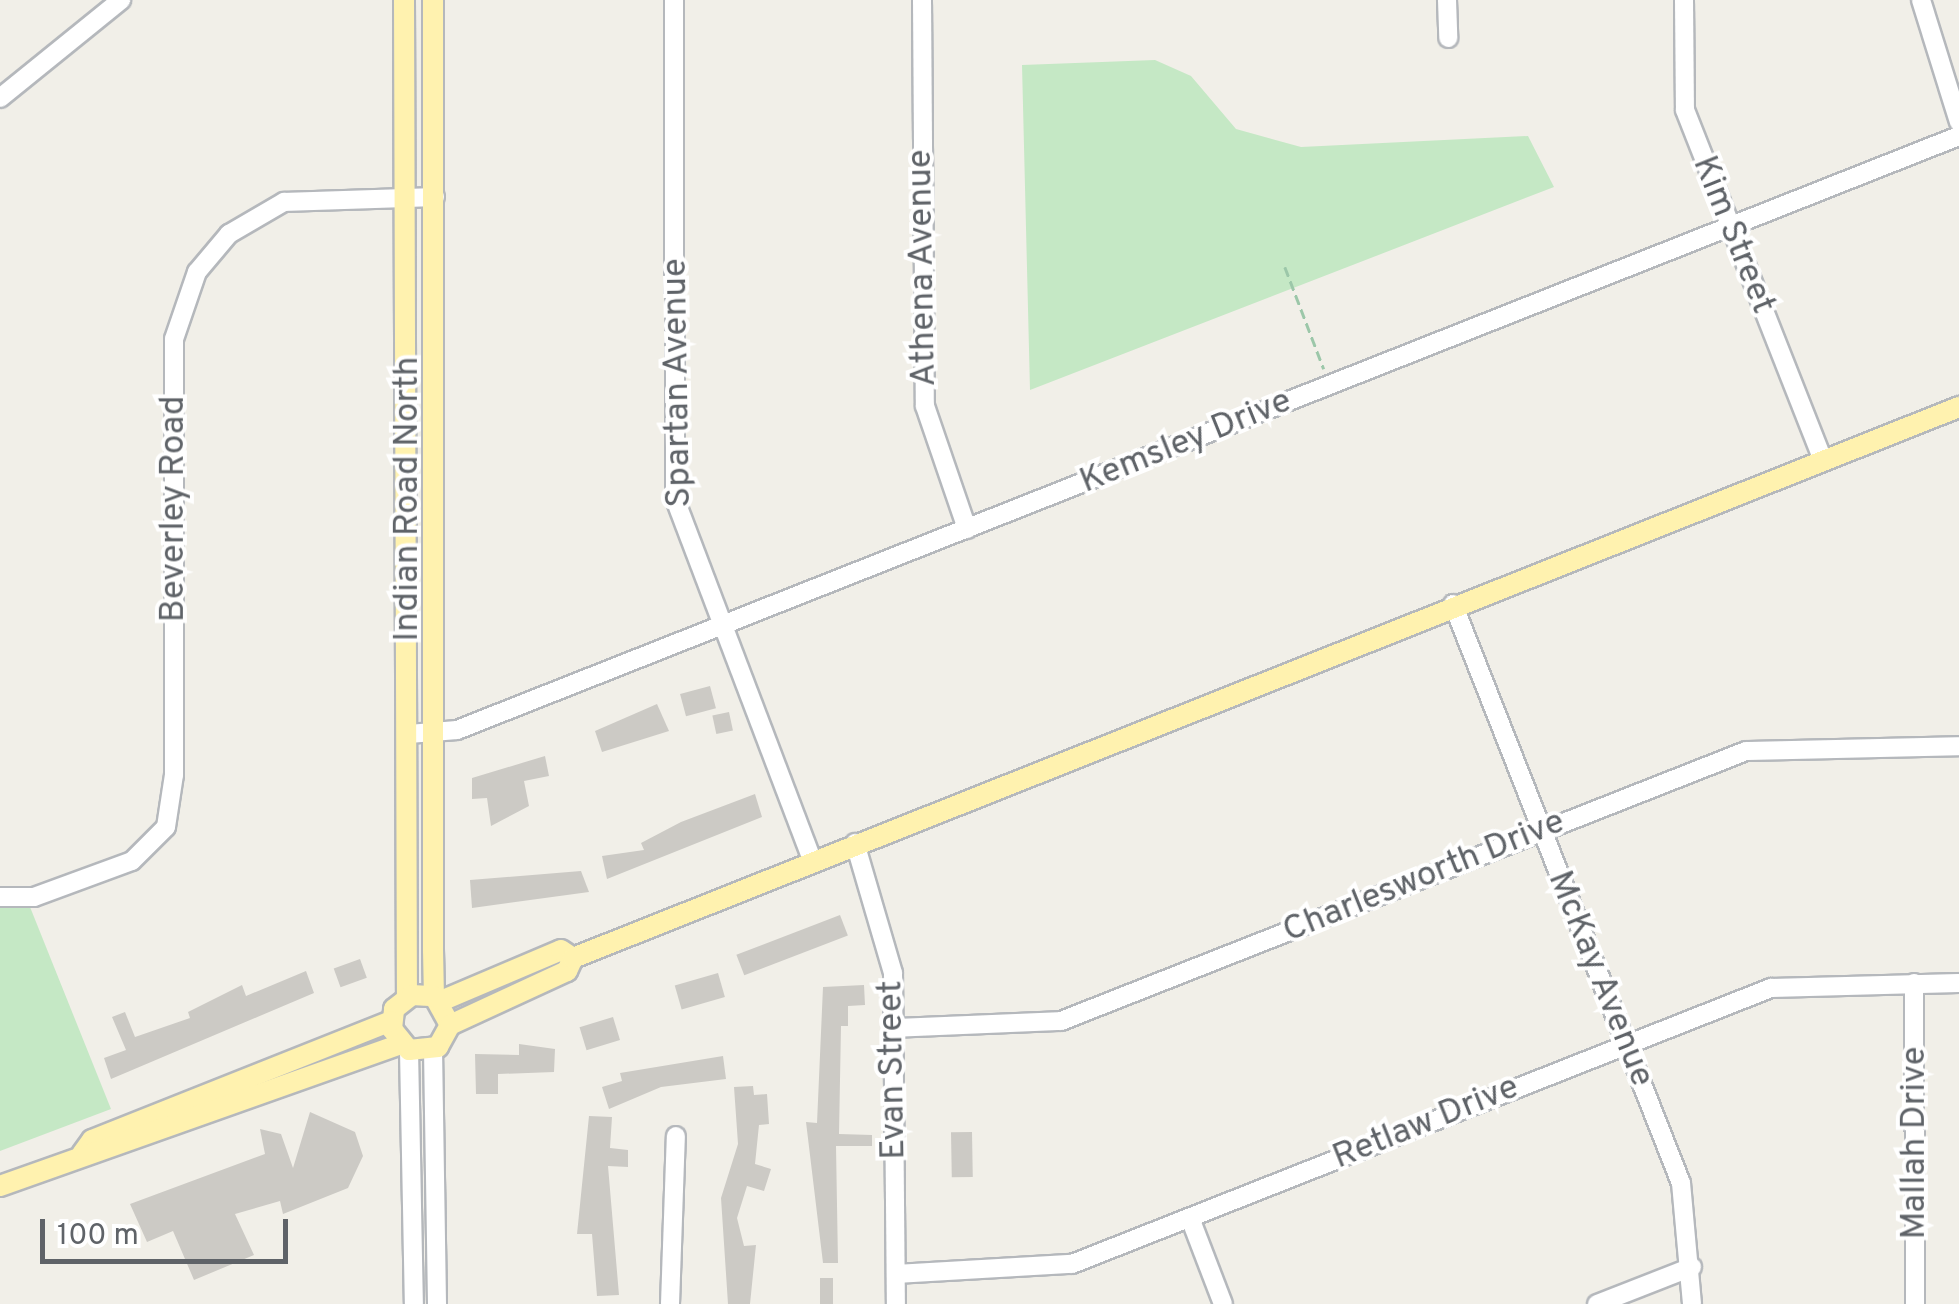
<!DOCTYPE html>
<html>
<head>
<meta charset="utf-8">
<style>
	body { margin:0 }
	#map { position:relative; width:1959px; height:1304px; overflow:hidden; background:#f1efe8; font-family:Overpass,sans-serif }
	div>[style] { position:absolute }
	.green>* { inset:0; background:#c5e8c5 }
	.building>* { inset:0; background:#cccac5; transform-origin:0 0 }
	.path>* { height:2.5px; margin-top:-1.25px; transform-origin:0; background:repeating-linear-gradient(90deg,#9cc7a9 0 10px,transparent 0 15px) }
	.roads { filter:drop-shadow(2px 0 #b5b8bc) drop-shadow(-2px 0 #b5b8bc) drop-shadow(0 2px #b5b8bc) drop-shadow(0 -2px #b5b8bc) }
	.minor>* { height:18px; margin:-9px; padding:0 9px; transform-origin:9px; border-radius:9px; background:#fff }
	.major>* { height:20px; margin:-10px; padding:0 10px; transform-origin:10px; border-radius:10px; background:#fff2af }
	span { translate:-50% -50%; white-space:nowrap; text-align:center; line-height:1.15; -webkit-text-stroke:8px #fff; paint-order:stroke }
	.street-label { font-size:35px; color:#5f6368 }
	.scale { position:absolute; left:40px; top:1219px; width:248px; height:45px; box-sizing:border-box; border:5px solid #5f6368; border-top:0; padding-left:12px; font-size:30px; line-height:35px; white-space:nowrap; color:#5f6368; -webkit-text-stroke:8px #fff; paint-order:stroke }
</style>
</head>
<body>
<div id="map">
	<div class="green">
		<div style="clip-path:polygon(1155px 60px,1191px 76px,1236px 129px,1301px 147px,1528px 136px,1554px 187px,1030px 390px,1022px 65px)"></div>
		<div style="clip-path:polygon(0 900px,28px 902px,111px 1109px,0 1151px)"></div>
	</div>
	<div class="building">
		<div style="left:710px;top:686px;width:23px;height:31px;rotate:75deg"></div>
		<div style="clip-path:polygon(657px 704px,669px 731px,602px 752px,595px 731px)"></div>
		<div style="left:729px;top:712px;width:19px;height:17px;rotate:78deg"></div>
		<div style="clip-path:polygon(545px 756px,549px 776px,524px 781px,529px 806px,491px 826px,487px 798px,472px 799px,472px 778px)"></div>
		<div style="clip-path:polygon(755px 794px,762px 817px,607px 879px,602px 856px,644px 850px,641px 843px,681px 822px)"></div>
		<div style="clip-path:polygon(581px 871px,589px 892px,472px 908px,470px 880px)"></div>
		<div style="left:840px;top:915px;width:22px;height:111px;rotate:69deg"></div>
		<div style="left:360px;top:959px;width:20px;height:28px;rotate:70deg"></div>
		<div style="clip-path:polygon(306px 971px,314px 993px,111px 1079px,104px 1058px,126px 1050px,112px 1017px,125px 1012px,135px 1037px,190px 1018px,188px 1012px,242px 985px,246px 996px)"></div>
		<div style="left:718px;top:973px;width:25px;height:45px;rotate:74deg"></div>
		<div style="clip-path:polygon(864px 985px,865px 1005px,848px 1006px,848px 1026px,841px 1026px,839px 1134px,872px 1135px,872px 1146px,836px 1146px,838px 1263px,823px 1263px,806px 1122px,817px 1123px,823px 987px)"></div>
		<div style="left:613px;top:1017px;width:24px;height:35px;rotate:73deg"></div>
		<div style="clip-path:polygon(519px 1044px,555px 1049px,554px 1072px,498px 1074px,498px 1094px,476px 1094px,475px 1054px,519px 1055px)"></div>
		<div style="clip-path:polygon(723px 1056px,726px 1079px,661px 1087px,609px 1109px,602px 1087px,622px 1081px,620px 1073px)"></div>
		<div style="clip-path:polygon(753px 1086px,754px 1095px,767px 1094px,769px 1124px,759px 1125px,755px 1164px,771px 1169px,764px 1191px,747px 1186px,737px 1218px,744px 1246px,756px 1245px,750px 1304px,728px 1304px,721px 1198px,738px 1144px,734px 1087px)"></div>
		<div style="clip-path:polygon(310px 1112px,355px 1132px,363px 1156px,348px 1188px,283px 1214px,280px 1201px,235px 1214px,254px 1255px,194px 1280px,173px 1231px,147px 1242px,130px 1204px,265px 1154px,260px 1129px,281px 1134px,293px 1168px)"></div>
		<div style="clip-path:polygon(589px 1116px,612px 1117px,610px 1148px,628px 1150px,628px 1167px,608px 1166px,619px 1295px,597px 1296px,592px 1234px,577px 1234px)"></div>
		<div style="left:972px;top:1132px;width:45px;height:21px;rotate:89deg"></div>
		<div style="left:820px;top:1278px;width:13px;height:26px"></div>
	</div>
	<div class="path">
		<div style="left:1285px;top:267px;width:109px;rotate:69.1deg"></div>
	</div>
	<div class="roads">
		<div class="minor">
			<div style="left:674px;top:0;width:499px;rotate:89.9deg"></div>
			<div style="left:675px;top:499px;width:386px;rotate:69.2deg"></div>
			<div style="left:922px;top:0;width:406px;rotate:89.6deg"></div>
			<div style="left:925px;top:406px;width:130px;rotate:71.1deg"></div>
			<div style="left:1447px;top:0;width:38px;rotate:88deg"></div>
			<div style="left:1684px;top:0;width:110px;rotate:89.5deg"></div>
			<div style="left:1685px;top:110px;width:377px;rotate:68.5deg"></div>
			<div style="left:1921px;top:0;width:128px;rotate:72.7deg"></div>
			<div style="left:0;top:98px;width:156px;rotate:-39deg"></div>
			<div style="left:1453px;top:604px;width:622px;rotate:68.51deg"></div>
			<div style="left:1681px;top:1183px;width:121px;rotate:84.8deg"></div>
			<div style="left:409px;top:734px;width:48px;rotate:-4.8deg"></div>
			<div style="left:457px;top:730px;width:1615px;rotate:-21.58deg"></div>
			<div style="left:855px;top:843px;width:135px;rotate:73.7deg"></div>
			<div style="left:893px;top:973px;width:331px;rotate:89.5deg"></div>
			<div style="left:0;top:897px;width:34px"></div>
			<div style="left:34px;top:897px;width:104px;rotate:-20.2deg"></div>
			<div style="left:132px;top:861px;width:48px;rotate:-45deg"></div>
			<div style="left:166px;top:827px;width:53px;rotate:-81.3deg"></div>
			<div style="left:174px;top:775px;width:436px;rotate:-90deg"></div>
			<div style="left:174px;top:339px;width:71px;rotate:-71.1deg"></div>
			<div style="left:197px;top:272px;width:50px;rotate:-49.9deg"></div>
			<div style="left:229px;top:234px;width:64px;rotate:-30.2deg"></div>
			<div style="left:284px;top:202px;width:151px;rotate:-1.9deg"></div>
			<div style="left:1914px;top:983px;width:321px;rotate:89.8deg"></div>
			<div style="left:894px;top:1028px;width:167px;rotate:-2.4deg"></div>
			<div style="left:1061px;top:1021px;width:736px;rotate:-21.51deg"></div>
			<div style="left:1746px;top:751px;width:213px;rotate:-1.3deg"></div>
			<div style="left:433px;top:1049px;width:255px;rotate:89.1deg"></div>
			<div style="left:409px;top:1050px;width:254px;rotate:88.9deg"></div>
			<div style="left:1190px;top:1218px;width:92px;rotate:69deg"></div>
			<div style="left:896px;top:1274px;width:176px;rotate:-3.3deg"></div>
			<div style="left:1072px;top:1264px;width:752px;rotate:-21.55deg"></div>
			<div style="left:1771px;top:988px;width:188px;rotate:-1.5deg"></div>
			<div style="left:670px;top:1304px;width:168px;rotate:-88deg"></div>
			<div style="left:1597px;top:1304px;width:102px;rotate:-21.3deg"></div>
		</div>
		<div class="major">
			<div style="left:404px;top:0;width:997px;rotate:89.83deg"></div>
			<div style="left:433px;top:0;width:950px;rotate:90deg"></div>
			<div style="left:433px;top:950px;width:46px;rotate:88.8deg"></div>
			<div style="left:434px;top:996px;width:33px;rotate:61deg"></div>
			<div style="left:450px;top:1025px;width:25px;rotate:119deg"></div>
			<div style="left:438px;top:1047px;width:29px;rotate:174deg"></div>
			<div style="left:409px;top:1050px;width:27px;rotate:-129deg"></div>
			<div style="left:392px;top:1029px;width:20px;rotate:-84deg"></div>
			<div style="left:394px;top:1009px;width:23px;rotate:-38deg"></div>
			<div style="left:412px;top:995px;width:22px;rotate:3deg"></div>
			<div style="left:441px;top:1001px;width:130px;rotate:-23deg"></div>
			<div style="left:561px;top:950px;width:14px;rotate:34deg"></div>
			<div style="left:450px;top:1025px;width:129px;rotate:-24.8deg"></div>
			<div style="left:567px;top:971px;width:14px;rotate:-65deg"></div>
			<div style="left:573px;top:958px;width:1492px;rotate:-21.68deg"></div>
			<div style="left:82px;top:1154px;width:17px;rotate:-54deg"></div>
			<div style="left:92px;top:1140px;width:322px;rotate:-21.7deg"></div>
			<div style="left:0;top:1186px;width:425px;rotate:-19.5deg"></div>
		</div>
	</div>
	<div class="street-label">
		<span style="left:1733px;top:235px;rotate:68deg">Kim Street</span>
		<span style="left:923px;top:268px;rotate:-91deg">Athena Avenue</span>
		<span style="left:678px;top:383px;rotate:-91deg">Spartan Avenue</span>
		<span style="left:1186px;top:442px;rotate:-22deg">Kemsley Drive</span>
		<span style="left:408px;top:499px;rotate:-90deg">Indian Road North</span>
		<span style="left:174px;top:509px;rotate:-90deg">Beverley Road</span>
		<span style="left:1424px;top:877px;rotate:-22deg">Charlesworth Drive</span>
		<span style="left:1600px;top:979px;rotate:68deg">McKay Avenue</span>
		<span style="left:893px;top:1070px;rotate:-91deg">Evan Street</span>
		<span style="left:1426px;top:1123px;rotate:-22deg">Retlaw Drive</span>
		<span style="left:1915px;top:1143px;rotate:-90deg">Mallah Drive</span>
	</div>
	<div class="scale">100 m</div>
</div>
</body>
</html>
